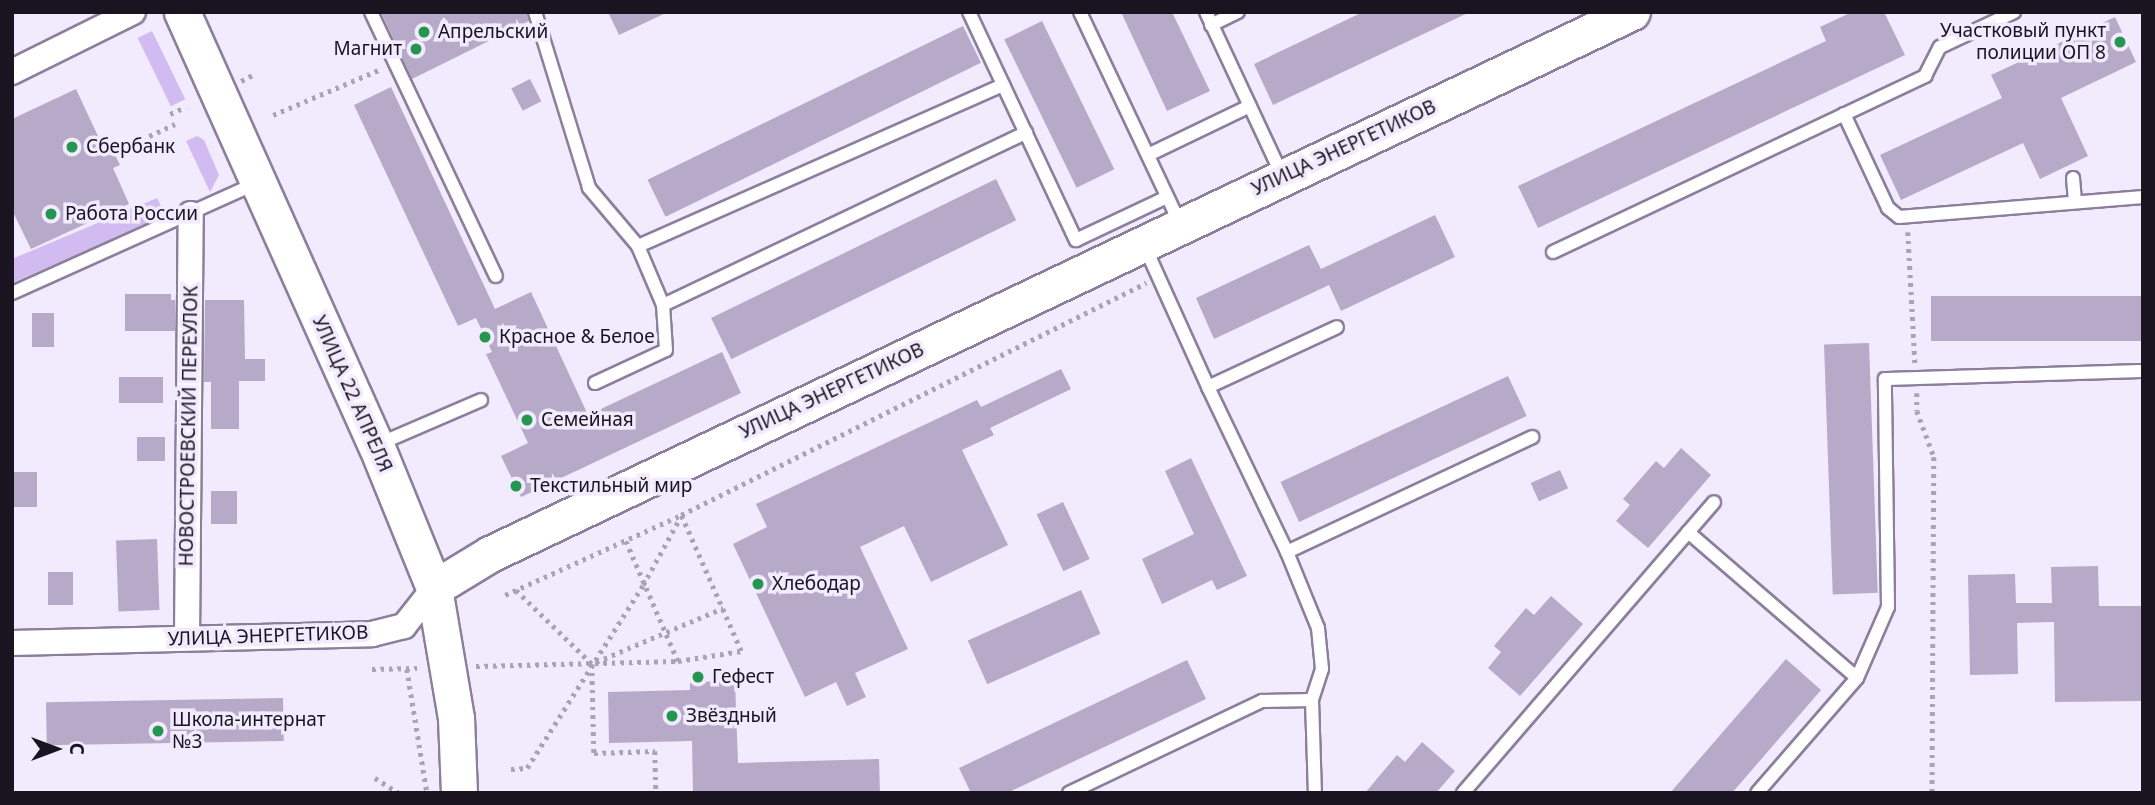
<!DOCTYPE html>
<html>
<head>
<meta charset="utf-8">
<style>
	body { margin:0 }
	#map { position:relative; width:2155px; height:805px; overflow:hidden; background:#f2eafd; font-family:"Noto Sans",sans-serif }
	div>[style] { position:absolute }
	.green>* { inset:0; background:#d2bbf0; transform-origin:0 0 }
	.building>* { inset:0; background:#b7aac9; transform-origin:0 0 }
	.path>* { height:4.5px; margin-top:-2.25px; transform-origin:0; background:repeating-linear-gradient(90deg,#aaa3b4 0 3.5px,transparent 0 8.5px) }
	.roads { filter:drop-shadow(2px 0 #8b7f9c) drop-shadow(-2px 0 #8b7f9c) drop-shadow(0 2px #8b7f9c) drop-shadow(0 -2px #8b7f9c) }
	.service>* { height:12px; margin:-6px; padding:0 6px; transform-origin:6px; border-radius:6px; background:#fff }
	.minor>* { height:24px; margin:-12px; padding:0 12px; transform-origin:12px; border-radius:12px; background:#fff }
	.secondary>* { height:35px; margin:-17.5px; padding:0 17.5px; transform-origin:17.5px; border-radius:17.5px; background:#fff }
	.dots>* { width:19px; height:19px; translate:-50% -50%; box-sizing:border-box; border:4px solid #f2eafd; border-radius:50% }
	span { translate:-50% -50%; white-space:nowrap; text-align:center; line-height:1.15; -webkit-text-stroke:7px #f2eafd; paint-order:stroke }
	.poi-label { font-size:19px; color:#19141f }
	.right { translate:-100% -50%; text-align:right }
	.left { translate:0 -50%; text-align:left }
	.street-label { font-size:19px; color:#19141f }
	.frame { position:absolute; inset:0; border:14px solid #19141f; pointer-events:none }
	.north { position:absolute; left:21px; top:714px; width:70px; height:70px; -webkit-text-stroke:5px #f2eafd; paint-order:stroke; rotate:90deg; font-size:19px; font-weight:700; line-height:28px; text-align:center; color:#19141f }
	.north::after { content:''; display:block; margin:auto; width:24px; height:32px; background:#19141f; clip-path:polygon(50% 0,100% 100%,50% 72%,0 100%) }
</style>
</head>
<body>
<div id="map">
	<div class="green">
		<div style="left:152px;top:31px;width:76px;height:16px;rotate:64deg"></div>
		<div style="clip-path:polygon(197px 136px,204px 140px,219px 175px,210px 192px,186px 141px)"></div>
		<div style="clip-path:polygon(157px 198px,166px 216px,12px 283px,12px 259px)"></div>
	</div>
	<div class="building">
		<div style="clip-path:polygon(381px 12px,526px 12px,529px 21px,412px 79px)"></div>
		<div style="clip-path:polygon(608px 12px,668px 12px,619px 35px)"></div>
		<div style="clip-path:polygon(1121px 12px,1172px 12px,1210px 91px,1167px 111px)"></div>
		<div style="clip-path:polygon(1363px 12px,1470px 12px,1273px 105px,1254px 64px)"></div>
		<div style="clip-path:polygon(1852px 12px,1884px 12px,1905px 55px,1538px 228px,1518px 186px,1826px 41px,1820px 27px)"></div>
		<div style="clip-path:polygon(2115px 17px,2136px 62px,2061px 98px,2088px 156px,2040px 179px,2023px 143px,1901px 200px,1880px 155px,2002px 98px,1991px 75px)"></div>
		<div style="left:1042px;top:21px;width:165px;height:42px;rotate:64deg"></div>
		<div style="left:963px;top:26px;width:41px;height:351px;rotate:64deg"></div>
		<div style="left:530px;top:79px;width:25px;height:21px;rotate:63deg"></div>
		<div style="clip-path:polygon(391px 87px,495px 309px,531px 292px,588px 415px,722px 352px,741px 393px,521px 497px,501px 456px,528px 443px,486px 354px,492px 352px,476px 318px,458px 326px,354px 105px)"></div>
		<div style="clip-path:polygon(76px 89px,104px 149px,111px 146px,120px 165px,113px 168px,129px 204px,31px 249px,12px 210px,12px 119px)"></div>
		<div style="left:996px;top:179px;width:46px;height:317px;rotate:64deg"></div>
		<div style="clip-path:polygon(1435px 215px,1455px 257px,1341px 311px,1329px 285px,1214px 339px,1196px 298px,1309px 245px,1321px 269px)"></div>
		<div style="clip-path:polygon(125px 294px,171px 294px,171px 300px,175px 300px,175px 331px,125px 331px)"></div>
		<div style="left:2143px;top:296px;width:45px;height:212px;rotate:90deg"></div>
		<div style="clip-path:polygon(205px 300px,244px 300px,245px 359px,265px 359px,265px 381px,239px 381px,239px 429px,211px 429px,211px 382px,204px 382px)"></div>
		<div style="left:32px;top:313px;width:22px;height:34px"></div>
		<div style="left:1869px;top:343px;width:250px;height:45px;rotate:88deg"></div>
		<div style="clip-path:polygon(1061px 369px,1071px 389px,990px 428px,994px 435px,962px 450px,1008px 545px,931px 582px,904px 526px,860px 547px,908px 649px,855px 673px,866px 697px,847px 706px,836px 682px,805px 697px,733px 544px,767px 527px,756px 504px,977px 400px,981px 407px)"></div>
		<div style="left:1508px;top:376px;width:44px;height:251px;rotate:65deg"></div>
		<div style="left:119px;top:377px;width:44px;height:26px"></div>
		<div style="left:137px;top:437px;width:28px;height:24px"></div>
		<div style="clip-path:polygon(1681px 448px,1711px 475px,1648px 548px,1616px 521px,1630px 505px,1623px 499px,1656px 461px,1664px 468px)"></div>
		<div style="clip-path:polygon(1191px 458px,1247px 576px,1217px 590px,1212px 580px,1162px 604px,1142px 559px,1194px 534px,1165px 471px)"></div>
		<div style="left:1560px;top:470px;width:20px;height:32px;rotate:66deg"></div>
		<div style="left:12px;top:472px;width:25px;height:35px"></div>
		<div style="left:211px;top:491px;width:26px;height:33px"></div>
		<div style="left:1063px;top:502px;width:63px;height:29px;rotate:65deg"></div>
		<div style="left:157px;top:539px;width:71px;height:41px;rotate:88deg"></div>
		<div style="clip-path:polygon(2098px 566px,2099px 606px,2143px 606px,2143px 701px,2055px 702px,2054px 622px,2017px 623px,2018px 674px,1970px 675px,1968px 575px,2015px 574px,2016px 603px,2052px 603px,2051px 567px)"></div>
		<div style="left:48px;top:572px;width:25px;height:33px"></div>
		<div style="left:1081px;top:590px;width:48px;height:124px;rotate:66deg"></div>
		<div style="clip-path:polygon(1551px 596px,1583px 624px,1520px 696px,1488px 668px,1501px 652px,1494px 646px,1526px 608px,1534px 615px)"></div>
		<div style="clip-path:polygon(1786px 659px,1821px 690px,1732px 793px,1670px 793px)"></div>
		<div style="clip-path:polygon(1187px 660px,1206px 699px,1007px 793px,971px 793px,959px 768px)"></div>
		<div style="clip-path:polygon(735px 681px,738px 763px,879px 759px,880px 793px,693px 793px,692px 741px,609px 743px,608px 692px,690px 690px,690px 682px)"></div>
		<div style="left:283px;top:698px;width:43px;height:237px;rotate:89deg"></div>
		<div style="clip-path:polygon(1422px 742px,1455px 771px,1436px 793px,1365px 793px,1397px 755px,1405px 762px)"></div>
	</div>
	<div class="path">
		<div style="left:241px;top:81px;width:13px;rotate:-27deg"></div>
		<div style="left:170px;top:114px;width:17px;rotate:-24deg"></div>
		<div style="left:273px;top:115px;width:117px;rotate:-23.1deg"></div>
		<div style="left:126px;top:147px;width:54px;rotate:-25.1deg"></div>
		<div style="left:1908px;top:232px;width:131px;rotate:86.9deg"></div>
		<div style="left:1917px;top:393px;width:18px;rotate:90deg"></div>
		<div style="left:1917px;top:411px;width:49px;rotate:69.7deg"></div>
		<div style="left:1934px;top:457px;width:336px;rotate:90.3deg"></div>
		<div style="left:626px;top:541px;width:131px;rotate:66.6deg"></div>
		<div style="left:516px;top:590px;width:106px;rotate:44.2deg"></div>
		<div style="left:592px;top:664px;width:89px;rotate:88.7deg"></div>
		<div style="left:594px;top:753px;width:61px;rotate:-1.9deg"></div>
		<div style="left:655px;top:751px;width:42px;rotate:88.6deg"></div>
		<div style="left:505px;top:595px;width:193px;rotate:-24.4deg"></div>
		<div style="left:681px;top:515px;width:520px;rotate:-26.52deg"></div>
		<div style="left:596px;top:662px;width:138px;rotate:-23deg"></div>
		<div style="left:476px;top:666px;width:202px;rotate:-1.4deg"></div>
		<div style="left:678px;top:661px;width:64px;rotate:-9deg"></div>
		<div style="left:741px;top:651px;width:149px;rotate:-113.8deg"></div>
		<div style="left:372px;top:669px;width:45px;rotate:-1.3deg"></div>
		<div style="left:407px;top:669px;width:126px;rotate:80.8deg"></div>
		<div style="left:511px;top:769px;width:16px;rotate:-4deg"></div>
		<div style="left:527px;top:768px;width:217px;rotate:-57.6deg"></div>
		<div style="left:643px;top:585px;width:77px;rotate:-61.1deg"></div>
		<div style="left:375px;top:778px;width:28px;rotate:32deg"></div>
	</div>
	<div class="roads">
		<div class="service">
			<div style="left:371px;top:12px;width:292px;rotate:64.7deg"></div>
			<div style="left:535px;top:12px;width:184px;rotate:72.9deg"></div>
			<div style="left:589px;top:188px;width:76px;rotate:49.8deg"></div>
			<div style="left:969px;top:12px;width:252px;rotate:64.9deg"></div>
			<div style="left:1076px;top:240px;width:101px;rotate:-25.3deg"></div>
			<div style="left:1080px;top:12px;width:234px;rotate:64.7deg"></div>
			<div style="left:1206px;top:12px;width:182px;rotate:65deg"></div>
			<div style="left:1211px;top:25px;width:30px;rotate:-26deg"></div>
			<div style="left:1844px;top:114px;width:104px;rotate:64.9deg"></div>
			<div style="left:1888px;top:208px;width:14px;rotate:39deg"></div>
			<div style="left:1899px;top:217px;width:245px;rotate:-4.7deg"></div>
			<div style="left:1148px;top:155px;width:113px;rotate:-25.7deg"></div>
			<div style="left:2073px;top:178px;width:22px;rotate:85deg"></div>
			<div style="left:1144px;top:245px;width:156px;rotate:65.7deg"></div>
			<div style="left:1208px;top:387px;width:183px;rotate:64.4deg"></div>
			<div style="left:1287px;top:552px;width:82px;rotate:67.8deg"></div>
			<div style="left:1318px;top:628px;width:41px;rotate:84.4deg"></div>
			<div style="left:1322px;top:669px;width:33px;rotate:108deg"></div>
			<div style="left:1312px;top:700px;width:93px;rotate:88.2deg"></div>
			<div style="left:1553px;top:252px;width:412px;rotate:-25.3deg"></div>
			<div style="left:1925px;top:76px;width:33px;rotate:-63deg"></div>
			<div style="left:1940px;top:47px;width:82px;rotate:-25.3deg"></div>
			<div style="left:12px;top:293px;width:269px;rotate:-24.2deg"></div>
			<div style="left:663px;top:305px;width:402px;rotate:-25.4deg"></div>
			<div style="left:595px;top:383px;width:78px;rotate:-24.9deg"></div>
			<div style="left:666px;top:350px;width:45px;rotate:-93.8deg"></div>
			<div style="left:663px;top:305px;width:64px;rotate:-113deg"></div>
			<div style="left:638px;top:246px;width:399px;rotate:-23.8deg"></div>
			<div style="left:1208px;top:387px;width:142px;rotate:-24.9deg"></div>
			<div style="left:379px;top:444px;width:111px;rotate:-23.3deg"></div>
			<div style="left:1688px;top:532px;width:223px;rotate:40.8deg"></div>
			<div style="left:1857px;top:678px;width:152px;rotate:131deg"></div>
			<div style="left:1287px;top:552px;width:271px;rotate:-25.1deg"></div>
			<div style="left:1857px;top:678px;width:77px;rotate:-66.4deg"></div>
			<div style="left:1888px;top:607px;width:228px;rotate:-90.8deg"></div>
			<div style="left:1885px;top:379px;width:258px;rotate:-1.8deg"></div>
			<div style="left:1069px;top:793px;width:214px;rotate:-25.5deg"></div>
			<div style="left:1262px;top:701px;width:50px;rotate:-1.1deg"></div>
			<div style="left:1463px;top:793px;width:384px;rotate:-49.2deg"></div>
		</div>
		<div class="minor">
			<div style="left:12px;top:72px;width:135px;rotate:-26.4deg"></div>
			<div style="left:187px;top:638px;width:424px;rotate:-89.5deg"></div>
			<div style="left:12px;top:643px;width:360px;rotate:-1.4deg"></div>
			<div style="left:372px;top:634px;width:33px;rotate:-14deg"></div>
			<div style="left:404px;top:626px;width:48px;rotate:-51.7deg"></div>
		</div>
		<div class="secondary">
			<div style="left:182px;top:12px;width:474px;rotate:65.9deg"></div>
			<div style="left:376px;top:445px;width:154px;rotate:67.9deg"></div>
			<div style="left:434px;top:588px;width:132px;rotate:80.4deg"></div>
			<div style="left:456px;top:718px;width:75px;rotate:87.7deg"></div>
			<div style="left:434px;top:588px;width:66px;rotate:-31.3deg"></div>
			<div style="left:490px;top:554px;width:1264px;rotate:-25.39deg"></div>
		</div>
	</div>
	<div class="dots">
		<div style="left:424px;top:32px;background:#26954f"></div>
		<div style="left:2120px;top:42px;background:#26954f"></div>
		<div style="left:416px;top:49px;background:#26954f"></div>
		<div style="left:72px;top:147px;background:#26954f"></div>
		<div style="left:51px;top:214px;background:#26954f"></div>
		<div style="left:485px;top:337px;background:#26954f"></div>
		<div style="left:527px;top:420px;background:#26954f"></div>
		<div style="left:516px;top:486px;background:#26954f"></div>
		<div style="left:758px;top:584px;background:#26954f"></div>
		<div style="left:698px;top:677px;background:#26954f"></div>
		<div style="left:672px;top:716px;background:#26954f"></div>
		<div style="left:158px;top:731px;background:#26954f"></div>
	</div>
	<div class="poi-label">
		<span class="right" style="left:2106px;top:42px">Участковый пункт<br>полиции ОП 8</span>
		<span class="left" style="left:438px;top:32px">Апрельский</span>
		<span class="right" style="left:402px;top:49px">Магнит</span>
		<span class="left" style="left:86px;top:147px">Сбербанк</span>
		<span class="left" style="left:65px;top:214px">Работа России</span>
		<span class="left" style="left:499px;top:337px">Красное &amp; Белое</span>
		<span class="left" style="left:541px;top:420px">Семейная</span>
		<span class="left" style="left:530px;top:486px">Текстильный мир</span>
		<span class="left" style="left:772px;top:584px">Хлебодар</span>
		<span class="left" style="left:712px;top:677px">Гефест</span>
		<span class="left" style="left:686px;top:716px">Звёздный</span>
		<span class="left" style="left:172px;top:731px">Школа-интернат<br>№3</span>
	</div>
	<div class="street-label">
		<span style="left:1344px;top:148px;rotate:-25deg">УЛИЦА ЭНЕРГЕТИКОВ</span>
		<span style="left:832px;top:391px;rotate:-25deg">УЛИЦА ЭНЕРГЕТИКОВ</span>
		<span style="left:352px;top:394px;rotate:66deg">УЛИЦА 22 АПРЕЛЯ</span>
		<span style="left:189px;top:426px;rotate:-89deg">НОВОСТРОЕВСКИЙ ПЕРЕУЛОК</span>
		<span style="left:268px;top:636px;rotate:-2deg">УЛИЦА ЭНЕРГЕТИКОВ</span>
	</div>
	<div class="frame"></div>
	<div class="north">С</div>
</div>
</body>
</html>
